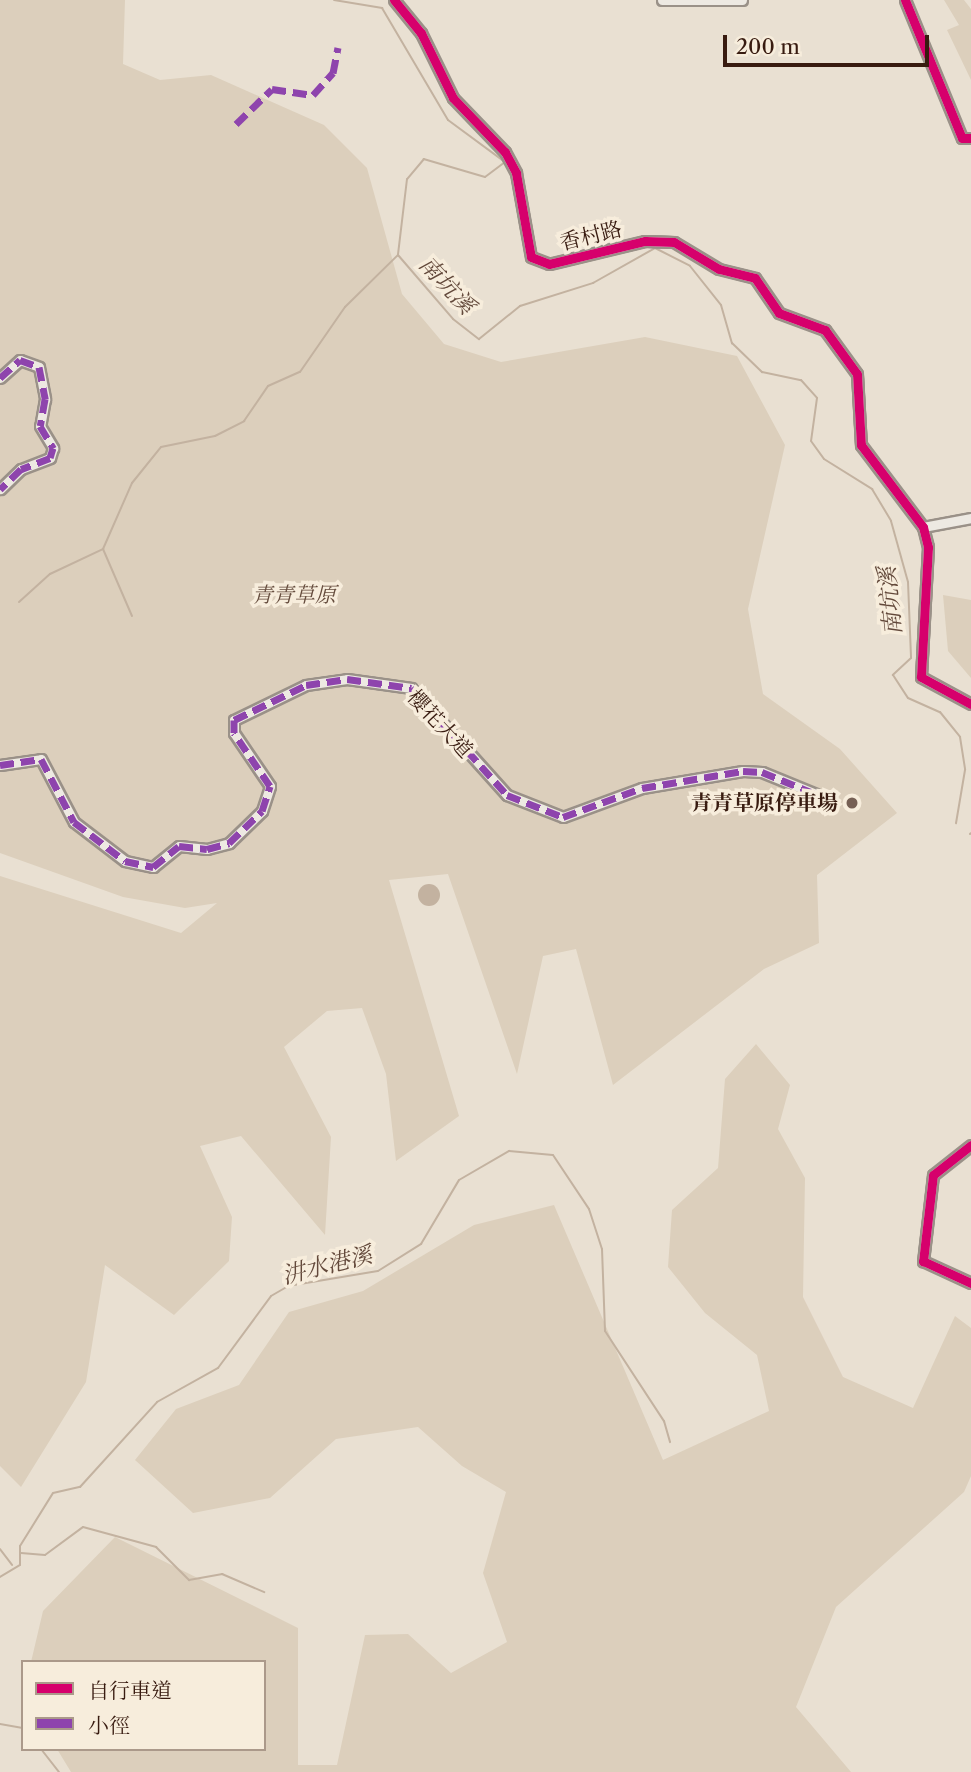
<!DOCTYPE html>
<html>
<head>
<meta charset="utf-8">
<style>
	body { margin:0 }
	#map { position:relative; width:971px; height:1772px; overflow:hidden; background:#e9e0d2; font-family:"Libre Caslon Text","Noto Serif TC",serif }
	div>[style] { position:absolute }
	.green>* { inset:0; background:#dccfbc }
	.water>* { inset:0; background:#c3b2a0 }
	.round { border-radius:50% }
	.stream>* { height:2px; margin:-1px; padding:0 1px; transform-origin:1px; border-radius:1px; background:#c3b2a0 }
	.roads { filter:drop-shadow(2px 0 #9a9188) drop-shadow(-2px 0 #9a9188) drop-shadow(0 2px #9a9188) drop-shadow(0 -2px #9a9188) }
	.minor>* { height:9px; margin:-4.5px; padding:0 4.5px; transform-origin:4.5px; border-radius:4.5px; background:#ede9e2 }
	.quiet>* { height:7px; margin-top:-3.5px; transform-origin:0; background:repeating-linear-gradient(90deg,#8e44ad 0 14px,transparent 0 21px) }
	.cycleway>* { height:9px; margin:-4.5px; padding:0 4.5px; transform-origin:4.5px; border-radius:4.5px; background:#d6006c }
	.dots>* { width:19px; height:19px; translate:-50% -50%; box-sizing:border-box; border:4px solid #f7eddc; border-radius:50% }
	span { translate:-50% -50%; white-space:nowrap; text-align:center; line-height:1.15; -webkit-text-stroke:7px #f7eddc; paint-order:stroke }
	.street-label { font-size:21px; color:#381b10 }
	.park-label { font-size:21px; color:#664d3e; font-style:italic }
	.poi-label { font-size:21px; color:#381b10; font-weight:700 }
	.right { translate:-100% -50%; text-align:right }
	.water-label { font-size:23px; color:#63493b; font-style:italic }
	.legend { position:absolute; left:21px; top:1660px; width:245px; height:91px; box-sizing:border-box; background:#f7eddc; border:2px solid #ab998a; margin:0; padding:9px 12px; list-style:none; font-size:21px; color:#381b10 }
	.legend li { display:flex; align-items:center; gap:14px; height:35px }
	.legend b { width:35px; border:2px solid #ab998a }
	.scale { position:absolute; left:723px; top:35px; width:206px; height:32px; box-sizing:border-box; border:4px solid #381b10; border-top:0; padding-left:9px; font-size:21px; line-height:24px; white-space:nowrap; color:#381b10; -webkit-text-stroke:5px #f7eddc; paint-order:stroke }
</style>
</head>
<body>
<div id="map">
	<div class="green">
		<div style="clip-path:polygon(0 0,125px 0,123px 64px,160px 80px,211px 75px,324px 125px,367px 168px,402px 294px,444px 344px,501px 362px,645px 337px,737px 356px,785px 445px,748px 609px,763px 694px,840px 749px,897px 813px,817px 875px,819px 943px,764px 969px,613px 1085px,576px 949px,543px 956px,517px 1074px,448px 874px,389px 880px,459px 1116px,396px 1161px,386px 1074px,362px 1008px,327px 1011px,284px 1047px,331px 1137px,325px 1235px,241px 1136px,200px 1146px,232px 1217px,229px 1261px,174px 1315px,105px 1265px,86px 1382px,21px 1487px,0 1466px,0 876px,181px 933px,217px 903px,185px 908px,123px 897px,0 853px)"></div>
		<div style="clip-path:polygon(944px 0,964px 0,971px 9px,971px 80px,947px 30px,959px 25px)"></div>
		<div style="clip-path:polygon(943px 595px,971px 600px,971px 678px,948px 651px)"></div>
		<div style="clip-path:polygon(756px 1044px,790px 1085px,778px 1129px,805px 1178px,803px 1297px,843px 1377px,913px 1408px,955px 1316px,971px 1328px,971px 1476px,964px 1492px,836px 1607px,796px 1707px,851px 1772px,71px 1772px,57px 1749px,264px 1749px,264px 1662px,31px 1662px,43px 1611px,115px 1537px,298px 1628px,298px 1765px,337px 1765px,365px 1635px,408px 1634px,451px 1673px,507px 1642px,483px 1573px,506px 1492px,462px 1466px,418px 1427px,336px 1439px,270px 1498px,193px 1513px,135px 1460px,176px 1409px,239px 1385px,289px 1312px,363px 1291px,474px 1225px,554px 1205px,663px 1460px,769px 1411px,757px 1355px,705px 1313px,668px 1267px,672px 1210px,718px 1168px,725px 1079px)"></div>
	</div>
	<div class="water">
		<div class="round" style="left:418px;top:884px;width:22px;height:22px"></div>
	</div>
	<div class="stream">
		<div style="left:334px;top:0;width:49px;rotate:9.5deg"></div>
		<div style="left:382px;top:8px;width:130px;rotate:59.5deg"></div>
		<div style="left:448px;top:120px;width:71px;rotate:36.4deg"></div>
		<div style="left:505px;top:162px;width:25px;rotate:143deg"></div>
		<div style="left:485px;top:177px;width:64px;rotate:-163.6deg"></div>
		<div style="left:424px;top:159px;width:26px;rotate:130deg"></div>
		<div style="left:407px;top:179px;width:77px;rotate:96.8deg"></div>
		<div style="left:398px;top:255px;width:84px;rotate:49.3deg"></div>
		<div style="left:453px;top:319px;width:33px;rotate:38deg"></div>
		<div style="left:479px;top:339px;width:53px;rotate:-38.8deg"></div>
		<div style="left:520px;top:306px;width:77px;rotate:-17.5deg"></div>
		<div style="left:593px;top:283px;width:71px;rotate:-29.4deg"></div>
		<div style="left:655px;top:248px;width:39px;rotate:27deg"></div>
		<div style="left:690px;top:266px;width:50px;rotate:51.5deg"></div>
		<div style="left:721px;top:305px;width:40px;rotate:74deg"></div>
		<div style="left:732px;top:343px;width:42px;rotate:44deg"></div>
		<div style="left:762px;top:372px;width:40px;rotate:12deg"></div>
		<div style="left:801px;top:380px;width:24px;rotate:48deg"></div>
		<div style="left:817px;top:398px;width:43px;rotate:97.9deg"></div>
		<div style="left:811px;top:441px;width:22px;rotate:54deg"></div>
		<div style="left:824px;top:459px;width:57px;rotate:32deg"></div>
		<div style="left:872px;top:489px;width:37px;rotate:59deg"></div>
		<div style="left:891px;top:521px;width:63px;rotate:74.4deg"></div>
		<div style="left:908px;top:582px;width:76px;rotate:87.7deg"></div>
		<div style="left:911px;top:658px;width:25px;rotate:137deg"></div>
		<div style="left:893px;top:675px;width:27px;rotate:57deg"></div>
		<div style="left:908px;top:698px;width:35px;rotate:24deg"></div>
		<div style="left:940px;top:712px;width:32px;rotate:51deg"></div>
		<div style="left:960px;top:737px;width:33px;rotate:81deg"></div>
		<div style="left:965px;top:770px;width:54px;rotate:99.6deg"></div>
		<div style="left:103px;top:549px;width:73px;rotate:66.6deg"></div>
		<div style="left:19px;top:602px;width:42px;rotate:-42.1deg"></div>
		<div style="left:50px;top:574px;width:59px;rotate:-25.3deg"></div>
		<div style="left:103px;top:549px;width:72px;rotate:-66.3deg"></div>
		<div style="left:132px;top:483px;width:46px;rotate:-51.1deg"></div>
		<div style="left:161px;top:447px;width:55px;rotate:-11.5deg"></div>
		<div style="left:215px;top:436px;width:33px;rotate:-27deg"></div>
		<div style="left:244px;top:421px;width:42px;rotate:-55.6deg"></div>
		<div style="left:268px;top:386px;width:35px;rotate:-24deg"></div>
		<div style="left:300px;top:372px;width:79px;rotate:-55.3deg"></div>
		<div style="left:345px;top:307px;width:74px;rotate:-44.5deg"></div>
		<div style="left:970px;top:834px;width:1px;rotate:-45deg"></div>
		<div style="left:0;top:1549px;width:20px;rotate:53deg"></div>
		<div style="left:21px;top:1553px;width:24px;rotate:5deg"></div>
		<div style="left:45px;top:1555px;width:47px;rotate:-36.4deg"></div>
		<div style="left:83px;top:1527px;width:76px;rotate:15.3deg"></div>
		<div style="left:156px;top:1547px;width:47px;rotate:45deg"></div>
		<div style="left:189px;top:1580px;width:34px;rotate:-10deg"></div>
		<div style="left:222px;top:1574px;width:46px;rotate:23.2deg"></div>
		<div style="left:0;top:1577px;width:23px;rotate:-31deg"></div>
		<div style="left:20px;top:1565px;width:19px;rotate:-90deg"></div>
		<div style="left:20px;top:1546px;width:62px;rotate:-58.1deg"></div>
		<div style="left:53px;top:1493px;width:28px;rotate:-13deg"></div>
		<div style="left:80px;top:1487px;width:115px;rotate:-47.8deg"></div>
		<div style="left:157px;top:1402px;width:70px;rotate:-29.1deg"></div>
		<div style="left:218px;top:1368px;width:89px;rotate:-53.6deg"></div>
		<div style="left:271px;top:1296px;width:20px;rotate:-30deg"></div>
		<div style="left:288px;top:1286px;width:91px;rotate:-9.5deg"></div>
		<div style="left:378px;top:1271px;width:51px;rotate:-32.1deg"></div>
		<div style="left:421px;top:1244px;width:74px;rotate:-59.3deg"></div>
		<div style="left:459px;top:1180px;width:58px;rotate:-30.1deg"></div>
		<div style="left:509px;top:1151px;width:44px;rotate:5.2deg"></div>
		<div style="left:553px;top:1155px;width:65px;rotate:56.3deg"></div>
		<div style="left:589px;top:1209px;width:42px;rotate:72deg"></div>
		<div style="left:602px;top:1249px;width:82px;rotate:87.9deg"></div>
		<div style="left:605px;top:1331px;width:108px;rotate:56.8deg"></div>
		<div style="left:664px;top:1421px;width:22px;rotate:74deg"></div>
		<div style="left:0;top:1724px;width:23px;rotate:10deg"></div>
		<div style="left:41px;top:1749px;width:29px;rotate:52deg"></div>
	</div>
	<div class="roads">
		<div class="minor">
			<div style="left:394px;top:0;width:43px;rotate:50.7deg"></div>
			<div style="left:421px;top:33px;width:72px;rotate:63.8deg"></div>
			<div style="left:453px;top:98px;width:75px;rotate:46.1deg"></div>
			<div style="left:505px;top:152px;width:24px;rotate:62deg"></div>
			<div style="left:516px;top:173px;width:85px;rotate:79.9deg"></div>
			<div style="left:531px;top:257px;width:19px;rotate:21deg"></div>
			<div style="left:549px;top:264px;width:99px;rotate:-13.5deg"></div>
			<div style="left:645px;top:241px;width:29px;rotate:2deg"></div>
			<div style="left:674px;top:242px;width:52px;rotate:31deg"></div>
			<div style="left:719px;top:269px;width:37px;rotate:14deg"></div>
			<div style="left:755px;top:278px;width:42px;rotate:55.6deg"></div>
			<div style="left:779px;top:313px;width:49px;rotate:20.3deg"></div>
			<div style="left:825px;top:330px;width:54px;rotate:54deg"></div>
			<div style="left:857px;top:374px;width:71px;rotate:86.8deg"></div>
			<div style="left:861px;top:445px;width:103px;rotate:52.9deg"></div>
			<div style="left:923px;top:527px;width:21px;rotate:76deg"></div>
			<div style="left:928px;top:547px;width:130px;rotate:93.1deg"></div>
			<div style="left:921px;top:677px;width:57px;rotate:28.4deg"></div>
			<div style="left:662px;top:0;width:80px"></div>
			<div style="left:905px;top:0;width:149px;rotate:67.6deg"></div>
			<div style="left:962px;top:138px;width:9px"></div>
			<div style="left:0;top:378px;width:27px;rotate:-42deg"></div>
			<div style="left:20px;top:360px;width:20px;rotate:20deg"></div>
			<div style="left:39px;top:367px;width:33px;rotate:79deg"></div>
			<div style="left:45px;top:399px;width:27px;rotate:100deg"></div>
			<div style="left:40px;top:426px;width:26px;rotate:59deg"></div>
			<div style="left:53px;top:448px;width:10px;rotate:107deg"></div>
			<div style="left:50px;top:458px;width:31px;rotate:159deg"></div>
			<div style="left:21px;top:469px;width:29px;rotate:136deg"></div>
			<div style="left:923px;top:527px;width:49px;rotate:-10.6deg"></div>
			<div style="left:0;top:765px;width:41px;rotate:-8.3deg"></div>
			<div style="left:41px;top:759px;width:71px;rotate:62.4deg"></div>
			<div style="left:74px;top:822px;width:64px;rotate:37.4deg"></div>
			<div style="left:125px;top:861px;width:29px;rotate:12deg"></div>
			<div style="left:153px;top:867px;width:33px;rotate:-39deg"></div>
			<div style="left:179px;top:846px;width:28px;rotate:6deg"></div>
			<div style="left:207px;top:849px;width:23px;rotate:-15deg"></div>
			<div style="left:229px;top:843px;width:46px;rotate:-44.1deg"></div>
			<div style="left:262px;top:811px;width:26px;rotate:-72deg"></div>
			<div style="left:270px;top:786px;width:64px;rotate:-124.2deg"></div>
			<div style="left:234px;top:733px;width:13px;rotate:-90deg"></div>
			<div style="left:234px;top:720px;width:80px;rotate:-25.9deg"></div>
			<div style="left:306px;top:685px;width:41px;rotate:-8.3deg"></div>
			<div style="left:347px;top:679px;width:65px;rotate:8deg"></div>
			<div style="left:411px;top:688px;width:144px;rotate:48.1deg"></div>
			<div style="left:507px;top:795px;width:60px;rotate:21.4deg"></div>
			<div style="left:563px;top:817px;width:84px;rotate:-20.2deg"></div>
			<div style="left:642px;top:788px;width:102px;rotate:-9.6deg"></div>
			<div style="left:743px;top:771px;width:19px;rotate:3deg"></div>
			<div style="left:762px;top:772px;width:58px;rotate:22.2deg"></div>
			<div style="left:971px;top:1145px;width:48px;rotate:141.7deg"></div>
			<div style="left:933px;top:1175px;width:87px;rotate:96.6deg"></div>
			<div style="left:923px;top:1261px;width:53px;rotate:24.6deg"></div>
		</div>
	</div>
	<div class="quiet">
		<div style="left:236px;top:124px;width:50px;rotate:-44.2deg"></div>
		<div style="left:272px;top:89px;width:41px;rotate:8.3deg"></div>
		<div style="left:313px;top:95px;width:30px;rotate:-48deg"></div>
		<div style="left:333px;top:73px;width:26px;rotate:-79deg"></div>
		<div style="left:0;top:378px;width:27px;rotate:-42deg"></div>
		<div style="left:20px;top:360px;width:20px;rotate:20deg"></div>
		<div style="left:39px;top:367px;width:33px;rotate:79deg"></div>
		<div style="left:45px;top:399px;width:27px;rotate:100deg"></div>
		<div style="left:40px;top:426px;width:26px;rotate:59deg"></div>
		<div style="left:53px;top:448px;width:10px;rotate:107deg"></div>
		<div style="left:50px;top:458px;width:31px;rotate:159deg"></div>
		<div style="left:21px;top:469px;width:29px;rotate:136deg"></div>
		<div style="left:0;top:765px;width:41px;rotate:-8.3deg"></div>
		<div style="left:41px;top:759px;width:71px;rotate:62.4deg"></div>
		<div style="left:74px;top:822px;width:64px;rotate:37.4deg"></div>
		<div style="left:125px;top:861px;width:29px;rotate:12deg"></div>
		<div style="left:153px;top:867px;width:33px;rotate:-39deg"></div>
		<div style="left:179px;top:846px;width:28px;rotate:6deg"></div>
		<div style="left:207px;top:849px;width:23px;rotate:-15deg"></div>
		<div style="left:229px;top:843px;width:46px;rotate:-44.1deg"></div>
		<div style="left:262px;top:811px;width:26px;rotate:-72deg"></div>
		<div style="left:270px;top:786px;width:64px;rotate:-124.2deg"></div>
		<div style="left:234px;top:733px;width:13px;rotate:-90deg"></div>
		<div style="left:234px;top:720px;width:80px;rotate:-25.9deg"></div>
		<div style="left:306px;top:685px;width:41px;rotate:-8.3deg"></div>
		<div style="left:347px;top:679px;width:65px;rotate:8deg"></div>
		<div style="left:411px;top:688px;width:144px;rotate:48.1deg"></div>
		<div style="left:507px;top:795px;width:60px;rotate:21.4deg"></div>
		<div style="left:563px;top:817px;width:84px;rotate:-20.2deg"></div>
		<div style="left:642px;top:788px;width:102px;rotate:-9.6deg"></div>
		<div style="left:743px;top:771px;width:19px;rotate:3deg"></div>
		<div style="left:762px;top:772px;width:58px;rotate:22.2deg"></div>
	</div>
	<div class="cycleway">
		<div style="left:394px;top:0;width:43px;rotate:50.7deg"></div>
		<div style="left:421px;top:33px;width:72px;rotate:63.8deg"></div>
		<div style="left:453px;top:98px;width:75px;rotate:46.1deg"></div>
		<div style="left:505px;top:152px;width:24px;rotate:62deg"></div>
		<div style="left:516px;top:173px;width:85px;rotate:79.9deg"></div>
		<div style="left:531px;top:257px;width:19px;rotate:21deg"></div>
		<div style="left:549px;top:264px;width:99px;rotate:-13.5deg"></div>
		<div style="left:645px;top:241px;width:29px;rotate:2deg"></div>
		<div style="left:674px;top:242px;width:52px;rotate:31deg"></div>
		<div style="left:719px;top:269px;width:37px;rotate:14deg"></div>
		<div style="left:755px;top:278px;width:42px;rotate:55.6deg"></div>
		<div style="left:779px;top:313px;width:49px;rotate:20.3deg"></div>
		<div style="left:825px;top:330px;width:54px;rotate:54deg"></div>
		<div style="left:857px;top:374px;width:71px;rotate:86.8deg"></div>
		<div style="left:861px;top:445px;width:103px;rotate:52.9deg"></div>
		<div style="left:923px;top:527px;width:21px;rotate:76deg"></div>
		<div style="left:928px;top:547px;width:130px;rotate:93.1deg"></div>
		<div style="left:921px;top:677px;width:57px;rotate:28.4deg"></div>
		<div style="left:905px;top:0;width:149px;rotate:67.6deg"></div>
		<div style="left:962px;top:138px;width:9px"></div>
		<div style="left:971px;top:1145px;width:48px;rotate:141.7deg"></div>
		<div style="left:933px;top:1175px;width:87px;rotate:96.6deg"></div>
		<div style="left:923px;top:1261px;width:53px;rotate:24.6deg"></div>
	</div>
	<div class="dots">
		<div style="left:852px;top:803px;background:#766054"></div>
	</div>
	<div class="street-label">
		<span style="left:591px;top:236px;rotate:-14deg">香村路</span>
		<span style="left:440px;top:724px;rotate:47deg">櫻花大道</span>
	</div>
	<div class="park-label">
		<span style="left:294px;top:595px">青青草原</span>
	</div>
	<div class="poi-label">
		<span class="right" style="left:838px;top:803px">青青草原停車場</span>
	</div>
	<div class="water-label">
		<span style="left:447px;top:285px;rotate:47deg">南坑溪</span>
		<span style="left:890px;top:601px;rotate:-96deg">南坑溪</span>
		<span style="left:327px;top:1265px;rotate:-14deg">汫水港溪</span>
	</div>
	<ul class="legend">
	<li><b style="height:9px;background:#d6006c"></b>自行車道</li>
	<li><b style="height:9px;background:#8e44ad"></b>小徑</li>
	</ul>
	<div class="scale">200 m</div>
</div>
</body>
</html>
